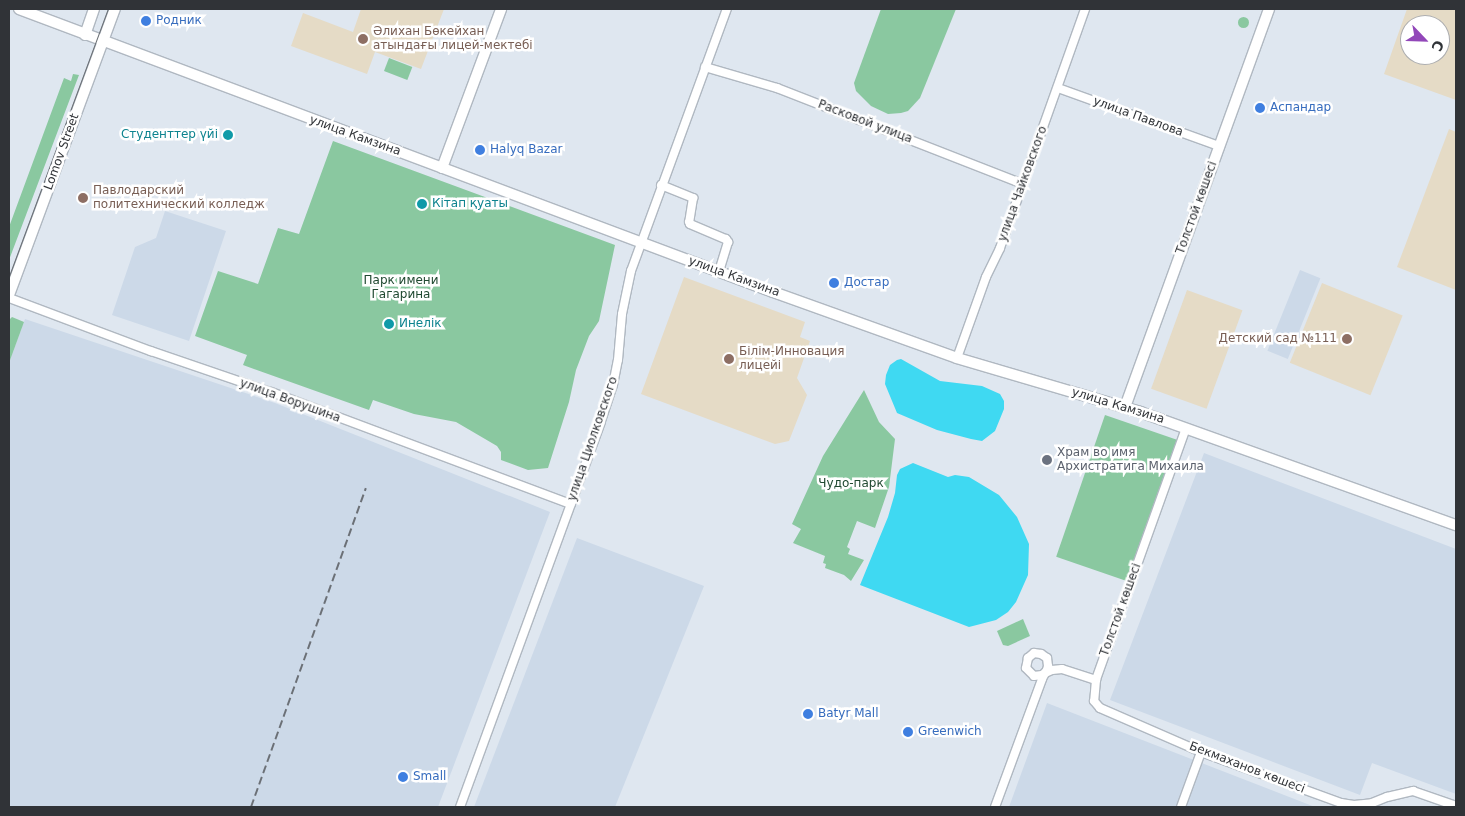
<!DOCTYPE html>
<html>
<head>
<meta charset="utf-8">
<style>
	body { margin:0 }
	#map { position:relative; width:1465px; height:816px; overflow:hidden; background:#dfe7f0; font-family:"DejaVu Sans",sans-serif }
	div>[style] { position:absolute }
	.built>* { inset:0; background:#ccd9e8; transform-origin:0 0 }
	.education>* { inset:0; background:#e5dbc6; transform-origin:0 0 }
	.green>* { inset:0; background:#8ac8a0; transform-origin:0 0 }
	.round { border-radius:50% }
	.water>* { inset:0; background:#3fd9f2 }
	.roads { filter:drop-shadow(1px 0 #b0b8c1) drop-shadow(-1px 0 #b0b8c1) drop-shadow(0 1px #b0b8c1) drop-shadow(0 -1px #b0b8c1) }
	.minor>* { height:8px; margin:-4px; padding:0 4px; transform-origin:4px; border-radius:4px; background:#fff }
	.major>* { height:10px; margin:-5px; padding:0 5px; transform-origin:5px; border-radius:5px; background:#fff }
	.tram>* { height:1px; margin:-0.5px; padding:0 0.5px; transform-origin:0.5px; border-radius:0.5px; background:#6b7076 }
	.rail>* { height:2px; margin-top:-1px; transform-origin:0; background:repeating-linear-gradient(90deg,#6b7076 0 8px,transparent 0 12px) }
	.dots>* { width:14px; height:14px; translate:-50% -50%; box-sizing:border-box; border:2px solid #fff; border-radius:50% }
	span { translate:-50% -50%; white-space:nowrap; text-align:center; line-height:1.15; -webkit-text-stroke:5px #fff; paint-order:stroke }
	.shop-label { font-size:12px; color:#366cbe }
	.left { translate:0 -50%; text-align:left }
	.education-label { font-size:12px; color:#785e54 }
	.right { translate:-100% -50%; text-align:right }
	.street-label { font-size:12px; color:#303337 }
	.culture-label { font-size:12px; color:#0d838f }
	.park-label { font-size:12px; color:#204931 }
	.worship-label { font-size:12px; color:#5b616d }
	.frame { position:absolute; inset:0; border:10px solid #303337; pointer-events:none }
	.north { position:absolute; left:1400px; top:15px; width:50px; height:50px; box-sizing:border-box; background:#fff; border:1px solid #acadaf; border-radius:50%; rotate:114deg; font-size:14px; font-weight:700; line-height:20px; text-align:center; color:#303337 }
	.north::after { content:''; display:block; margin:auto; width:18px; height:22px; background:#9247b9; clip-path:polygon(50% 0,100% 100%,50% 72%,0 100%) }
</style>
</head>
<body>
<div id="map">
	<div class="built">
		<div style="clip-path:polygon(165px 211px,226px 231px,189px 341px,112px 315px,135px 247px,156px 238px)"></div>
		<div style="left:1300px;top:270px;width:22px;height:87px;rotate:22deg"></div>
		<div style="clip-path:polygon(25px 319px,275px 403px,550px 512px,438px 807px,9px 807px,9px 363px)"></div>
		<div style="clip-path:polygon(1204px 453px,1456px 549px,1456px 794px,1372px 763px,1360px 795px,1110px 700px)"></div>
		<div style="clip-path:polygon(577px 538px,704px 586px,615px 807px,474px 807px)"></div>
		<div style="clip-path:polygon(1047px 703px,1315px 807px,1009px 807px)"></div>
	</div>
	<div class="education">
		<div style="clip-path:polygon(361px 9px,444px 9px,421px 69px,375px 52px,367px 74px,291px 46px,303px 13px,353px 32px)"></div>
		<div style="clip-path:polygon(evenodd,1407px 9px,1456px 9px,1456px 100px,1384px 74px,1407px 9px,1410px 25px,1440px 25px,1440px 55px,1410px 55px,1410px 25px)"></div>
		<div style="clip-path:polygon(1449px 129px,1456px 132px,1456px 290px,1397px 267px)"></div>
		<div style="clip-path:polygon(684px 277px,805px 322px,800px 337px,810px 341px,797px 378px,807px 395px,789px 441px,775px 444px,641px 394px)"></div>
		<div style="left:1322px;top:283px;width:87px;height:86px;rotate:22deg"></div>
		<div style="left:1187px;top:290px;width:59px;height:105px;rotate:20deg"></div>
	</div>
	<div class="green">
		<div style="clip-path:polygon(881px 9px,956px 9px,920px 98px,908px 111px,901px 113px,888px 114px,871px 106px,856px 91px,854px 83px)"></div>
		<div class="round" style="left:1237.5px;top:16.5px;width:11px;height:11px"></div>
		<div style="left:389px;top:58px;width:25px;height:14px;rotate:21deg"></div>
		<div style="clip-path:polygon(73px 74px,79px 75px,9px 260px,9px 227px,64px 78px,71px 81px)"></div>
		<div style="clip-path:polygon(333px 141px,615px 245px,599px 321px,589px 336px,576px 370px,569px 402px,548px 468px,528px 470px,501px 460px,501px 452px,497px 446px,456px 422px,414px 414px,373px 400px,369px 410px,243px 365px,247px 355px,195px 336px,218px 271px,258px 284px,278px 228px,299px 234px)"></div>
		<div style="clip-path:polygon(12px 317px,24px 322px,9px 363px,9px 320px)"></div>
		<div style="clip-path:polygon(864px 390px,879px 422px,895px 439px,889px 487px,875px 528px,857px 521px,847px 547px,850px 549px,848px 554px,864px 560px,851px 581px,844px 575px,825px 568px,826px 564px,823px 563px,825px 556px,793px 543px,801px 529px,792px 524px,823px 456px)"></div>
		<div style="left:1105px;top:415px;width:76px;height:150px;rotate:19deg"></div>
		<div style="clip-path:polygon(1023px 619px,1030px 636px,1008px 646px,1003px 645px,997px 631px)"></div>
	</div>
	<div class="water">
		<div style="clip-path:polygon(901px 359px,940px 381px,982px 386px,1000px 394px,1004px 401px,1004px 409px,995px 431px,982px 441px,971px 439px,937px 430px,897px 413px,885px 384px,886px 375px,890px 365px,897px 360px)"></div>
		<div style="clip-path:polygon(913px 463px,948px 477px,955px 475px,969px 477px,999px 495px,1017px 517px,1029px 544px,1028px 575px,1016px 602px,1008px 612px,996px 620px,969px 627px,860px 585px,888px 517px,895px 493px,897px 475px,900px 469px)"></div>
	</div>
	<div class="roads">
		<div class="minor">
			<div style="left:705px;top:67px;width:75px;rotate:16.3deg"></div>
			<div style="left:777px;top:88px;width:264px;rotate:21.3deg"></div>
			<div style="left:1058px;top:88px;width:171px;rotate:19.8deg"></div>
			<div style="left:661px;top:185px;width:35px;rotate:22deg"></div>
			<div style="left:693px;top:198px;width:24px;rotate:99deg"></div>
			<div style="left:689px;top:222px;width:2px;rotate:63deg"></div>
			<div style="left:690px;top:224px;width:39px;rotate:23deg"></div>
			<div style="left:726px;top:239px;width:4px;rotate:56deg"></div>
			<div style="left:728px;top:242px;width:31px;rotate:107deg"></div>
			<div style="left:9px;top:298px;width:152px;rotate:20.5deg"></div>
			<div style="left:151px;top:351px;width:127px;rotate:18.9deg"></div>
			<div style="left:271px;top:392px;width:320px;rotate:20.5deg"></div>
			<div style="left:957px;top:358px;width:86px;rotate:-70.3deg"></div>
			<div style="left:986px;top:277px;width:32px;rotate:-64deg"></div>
			<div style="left:1000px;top:248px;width:254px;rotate:-70.4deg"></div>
			<div style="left:1186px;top:428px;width:268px;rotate:109.7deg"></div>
			<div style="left:1096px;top:680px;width:21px;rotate:95deg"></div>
			<div style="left:1094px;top:701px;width:9px;rotate:49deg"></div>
			<div style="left:1100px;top:708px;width:110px;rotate:23.5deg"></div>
			<div style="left:1201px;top:752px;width:149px;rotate:20deg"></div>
			<div style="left:1341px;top:803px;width:13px;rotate:9deg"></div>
			<div style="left:1354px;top:805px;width:18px;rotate:-6deg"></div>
			<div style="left:1372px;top:803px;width:16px;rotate:-22deg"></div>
			<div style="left:1387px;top:797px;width:27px;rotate:-13deg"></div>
			<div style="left:1413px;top:791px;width:46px;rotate:19.2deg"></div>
			<div style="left:460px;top:807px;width:408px;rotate:-69.9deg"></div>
			<div style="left:600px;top:424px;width:41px;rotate:-71.6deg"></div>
			<div style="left:613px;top:385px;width:25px;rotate:-79deg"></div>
			<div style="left:618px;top:360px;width:46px;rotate:-85deg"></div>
			<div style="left:622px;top:314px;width:44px;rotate:-78.2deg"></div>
			<div style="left:631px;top:271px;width:279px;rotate:-69.9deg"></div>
			<div style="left:995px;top:807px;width:136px;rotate:-69.8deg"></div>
			<div style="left:1042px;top:679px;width:7px;rotate:-63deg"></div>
			<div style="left:1045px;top:673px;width:4px;rotate:-56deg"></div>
			<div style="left:1047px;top:670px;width:4px;rotate:-76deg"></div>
			<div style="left:1048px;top:666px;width:8px;rotate:-97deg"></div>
			<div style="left:1047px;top:658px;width:7px;rotate:-146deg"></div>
			<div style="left:1041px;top:654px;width:7px;rotate:-172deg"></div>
			<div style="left:1034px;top:653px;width:8px;rotate:140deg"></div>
			<div style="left:1028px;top:658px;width:10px;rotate:101deg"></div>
			<div style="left:1026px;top:668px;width:11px;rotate:45deg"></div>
			<div style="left:1034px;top:676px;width:8px;rotate:-7deg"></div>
			<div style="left:1042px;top:675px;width:4px;rotate:-34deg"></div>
			<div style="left:1045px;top:673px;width:8px;rotate:-23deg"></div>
			<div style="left:1052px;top:670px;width:10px;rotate:-6deg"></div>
			<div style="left:1062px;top:669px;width:36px;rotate:18deg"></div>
			<div style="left:1181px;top:807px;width:59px;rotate:-70deg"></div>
		</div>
		<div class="major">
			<div style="left:19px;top:9px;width:805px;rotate:20.57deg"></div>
			<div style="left:773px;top:292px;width:195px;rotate:19.7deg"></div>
			<div style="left:957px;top:358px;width:191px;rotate:16.4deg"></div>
			<div style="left:1140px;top:412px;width:336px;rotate:19.7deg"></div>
			<div style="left:85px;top:35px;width:28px;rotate:-71deg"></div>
			<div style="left:442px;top:168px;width:170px;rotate:-69.6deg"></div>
			<div style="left:9px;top:295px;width:305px;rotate:-69.7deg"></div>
			<div style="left:1125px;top:407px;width:423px;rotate:-70.1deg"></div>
		</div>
	</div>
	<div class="tram">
		<div style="left:9px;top:276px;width:285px;rotate:-69.7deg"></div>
	</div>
	<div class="rail">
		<div style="left:251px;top:807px;width:339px;rotate:-70.2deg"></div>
	</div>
	<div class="dots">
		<div style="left:146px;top:21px;background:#3f7fe0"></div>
		<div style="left:363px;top:39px;background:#8d6e63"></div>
		<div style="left:1260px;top:108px;background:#3f7fe0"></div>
		<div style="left:228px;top:135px;background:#0f9aa8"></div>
		<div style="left:480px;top:150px;background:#3f7fe0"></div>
		<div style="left:83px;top:198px;background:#8d6e63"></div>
		<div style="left:422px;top:204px;background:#0f9aa8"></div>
		<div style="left:834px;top:283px;background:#3f7fe0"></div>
		<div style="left:389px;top:324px;background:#0f9aa8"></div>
		<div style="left:1347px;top:339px;background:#8d6e63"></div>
		<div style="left:729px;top:359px;background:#8d6e63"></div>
		<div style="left:1047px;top:460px;background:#6b7280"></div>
		<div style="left:808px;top:714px;background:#3f7fe0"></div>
		<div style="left:908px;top:732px;background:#3f7fe0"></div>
		<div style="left:403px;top:777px;background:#3f7fe0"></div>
	</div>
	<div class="shop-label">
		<span class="left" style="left:156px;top:21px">Родник</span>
		<span class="left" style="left:1270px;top:108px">Аспандар</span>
		<span class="left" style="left:490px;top:150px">Halyq Bazar</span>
		<span class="left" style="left:844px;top:283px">Достар</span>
		<span class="left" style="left:818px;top:714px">Batyr Mall</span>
		<span class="left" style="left:918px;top:732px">Greenwich</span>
		<span class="left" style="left:413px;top:777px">Small</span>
	</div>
	<div class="education-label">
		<span class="left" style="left:373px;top:39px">Әлихан Бөкейхан<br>атындағы лицей-мектебі</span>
		<span class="left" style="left:93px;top:198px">Павлодарский<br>политехнический колледж</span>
		<span class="right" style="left:1337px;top:339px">Детский сад №111</span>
		<span class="left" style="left:739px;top:359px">Білім-Инновация<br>лицейі</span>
	</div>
	<div class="street-label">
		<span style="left:1138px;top:117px;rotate:20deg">улица Павлова</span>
		<span style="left:865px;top:122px;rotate:21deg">Расковой улица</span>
		<span style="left:355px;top:136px;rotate:20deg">улица Камзина</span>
		<span style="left:62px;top:152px;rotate:-70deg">Lomov Street</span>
		<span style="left:1023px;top:184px;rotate:-70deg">улица Чайковского</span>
		<span style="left:1197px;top:208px;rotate:-70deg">Толстой көшесі</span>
		<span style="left:734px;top:277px;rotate:20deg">улица Камзина</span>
		<span style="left:290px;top:401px;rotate:20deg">улица Ворушина</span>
		<span style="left:1118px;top:406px;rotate:17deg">улица Камзина</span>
		<span style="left:593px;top:439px;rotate:-71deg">улица Циолковского</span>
		<span style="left:1121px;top:610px;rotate:-70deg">Толстой көшесі</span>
		<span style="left:1247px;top:768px;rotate:21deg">Бекмаханов көшесі</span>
	</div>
	<div class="culture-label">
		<span class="right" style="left:218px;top:135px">Студенттер үйі</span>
		<span class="left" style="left:432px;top:204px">Кітап қуаты</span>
		<span class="left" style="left:399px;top:324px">Инелік</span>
	</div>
	<div class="park-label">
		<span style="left:401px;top:288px">Парк имени<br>Гагарина</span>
		<span style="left:851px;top:484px">Чудо-парк</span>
	</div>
	<div class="worship-label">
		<span class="left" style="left:1057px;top:460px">Храм во имя<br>Архистратига Михаила</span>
	</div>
	<div class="frame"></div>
	<div class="north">С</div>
</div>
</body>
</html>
